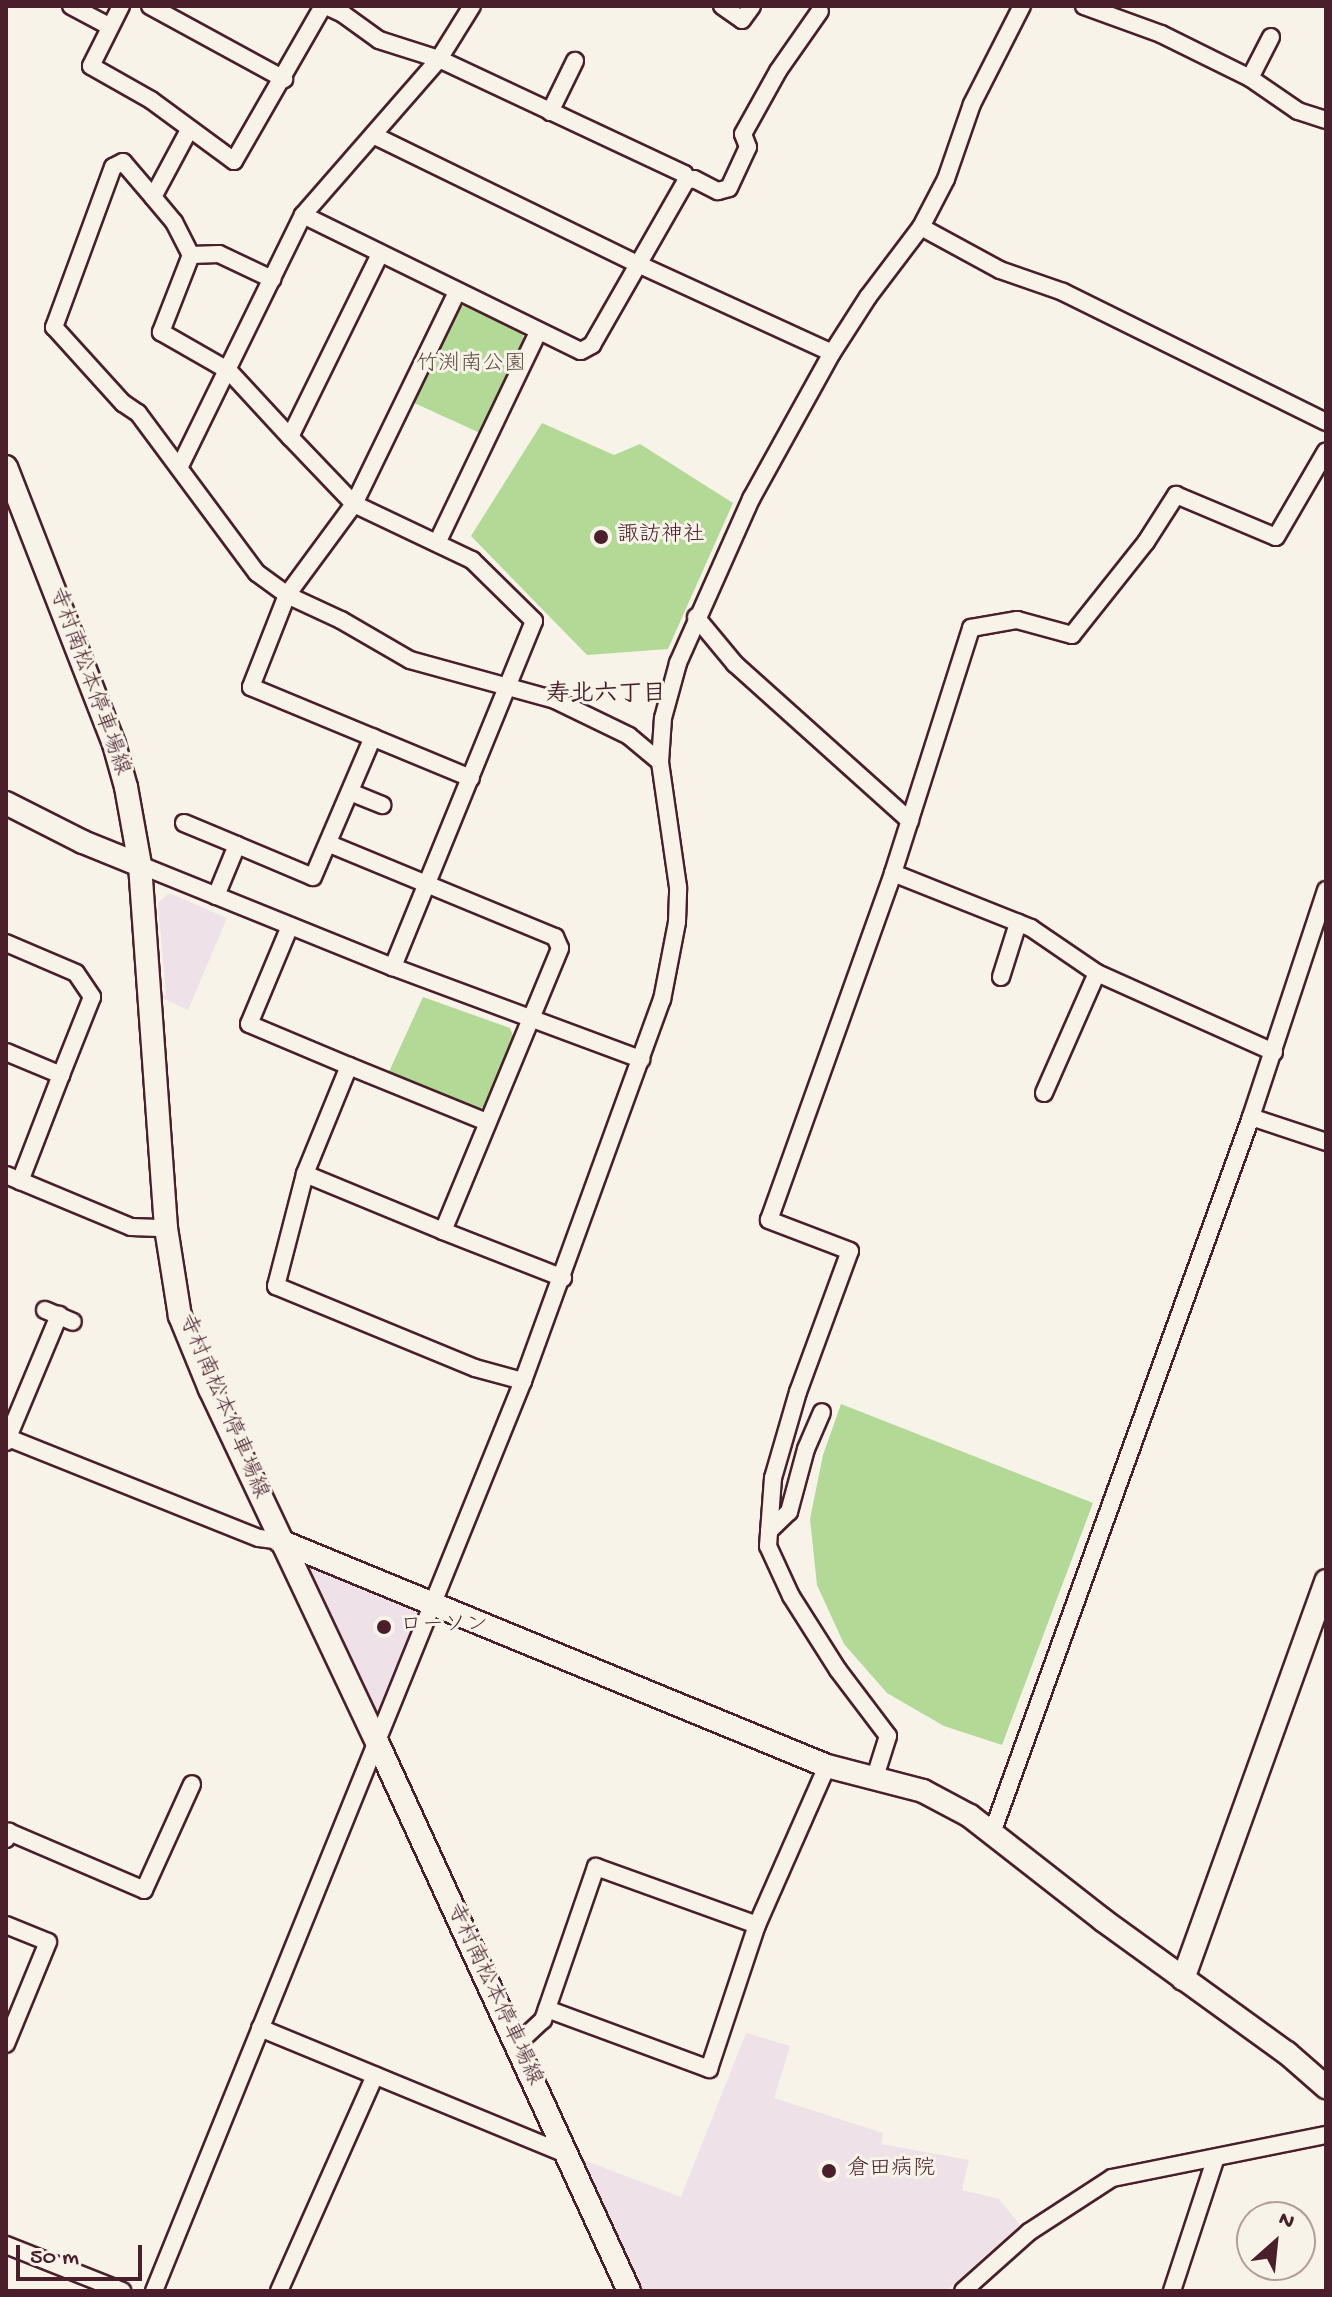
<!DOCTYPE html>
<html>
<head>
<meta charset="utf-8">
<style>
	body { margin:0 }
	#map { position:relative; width:1332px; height:2297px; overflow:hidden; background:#f7f3e8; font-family:"Gochi Hand","Klee One",sans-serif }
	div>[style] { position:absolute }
	.built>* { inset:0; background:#eee1e7 }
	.green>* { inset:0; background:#b2d996 }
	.roads { filter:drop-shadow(2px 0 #4a1f2b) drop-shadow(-2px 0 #4a1f2b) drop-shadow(0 2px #4a1f2b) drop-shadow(0 -2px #4a1f2b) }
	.street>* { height:16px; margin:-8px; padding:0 8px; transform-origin:8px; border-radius:8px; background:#f7f3e8 }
	.secondary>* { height:22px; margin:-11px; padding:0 11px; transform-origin:11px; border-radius:11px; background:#f7f3e8 }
	.dots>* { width:22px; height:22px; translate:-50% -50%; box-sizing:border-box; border:4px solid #f7f3e8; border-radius:50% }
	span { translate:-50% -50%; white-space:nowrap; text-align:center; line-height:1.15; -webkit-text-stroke:6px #f7f3e8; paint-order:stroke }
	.park-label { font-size:22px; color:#644e46 }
	.poi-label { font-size:22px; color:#4a1f2b }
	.left { translate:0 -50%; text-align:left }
	.street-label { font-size:22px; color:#4a1f2b }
	.neighbourhood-label { font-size:24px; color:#4a1f2b; font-weight:700 }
	.frame { position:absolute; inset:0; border:8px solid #4a1f2b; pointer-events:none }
	.north { position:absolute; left:1236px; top:2201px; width:80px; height:80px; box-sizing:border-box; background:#f7f3e8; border:2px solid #b29e9c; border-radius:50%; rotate:27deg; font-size:22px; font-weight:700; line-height:32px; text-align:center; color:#4a1f2b }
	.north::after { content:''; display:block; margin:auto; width:28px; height:36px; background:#4a1f2b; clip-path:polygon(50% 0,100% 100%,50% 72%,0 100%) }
	.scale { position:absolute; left:16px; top:2245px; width:126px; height:36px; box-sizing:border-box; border:4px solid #4a1f2b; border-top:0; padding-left:10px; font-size:24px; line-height:28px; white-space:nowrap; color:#4a1f2b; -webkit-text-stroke:6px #f7f3e8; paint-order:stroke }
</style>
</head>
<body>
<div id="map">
	<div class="built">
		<div style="clip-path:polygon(169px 893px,227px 918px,188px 1010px,158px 996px,166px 995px,158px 903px)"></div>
		<div style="clip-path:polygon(309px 1563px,423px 1611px,381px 1716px,376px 1718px,305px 1571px)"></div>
		<div style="clip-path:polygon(746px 2033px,790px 2046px,774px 2098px,883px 2133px,881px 2144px,969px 2160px,962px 2190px,999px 2199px,1020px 2225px,946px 2291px,641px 2291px,581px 2159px,681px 2197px)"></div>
	</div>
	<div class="green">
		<div style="clip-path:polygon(467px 305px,522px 329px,524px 342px,480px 433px,412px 402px,457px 308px)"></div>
		<div style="clip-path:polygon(542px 423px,614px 455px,640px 444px,733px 503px,668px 649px,587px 655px,471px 536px)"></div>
		<div style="clip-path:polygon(423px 997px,510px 1028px,514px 1038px,486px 1106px,478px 1109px,388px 1074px)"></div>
		<div style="clip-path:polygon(841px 1404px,1093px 1503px,1002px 1745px,944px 1726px,887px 1693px,844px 1644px,817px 1585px,810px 1519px,823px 1455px)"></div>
	</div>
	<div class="roads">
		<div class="street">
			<div style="left:71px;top:6px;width:43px;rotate:27.8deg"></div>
			<div style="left:121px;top:6px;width:67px;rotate:116.6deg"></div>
			<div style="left:91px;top:66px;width:69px;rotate:29.5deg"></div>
			<div style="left:151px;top:100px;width:103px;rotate:36.3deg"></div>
			<div style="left:234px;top:161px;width:179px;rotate:-60.1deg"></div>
			<div style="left:150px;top:6px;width:153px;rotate:28.6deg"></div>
			<div style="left:326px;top:6px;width:19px;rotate:25deg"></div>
			<div style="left:343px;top:14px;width:44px;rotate:35.8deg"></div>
			<div style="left:379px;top:40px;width:63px;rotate:17.6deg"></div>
			<div style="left:439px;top:59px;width:271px;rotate:25.1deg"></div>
			<div style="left:684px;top:174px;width:7px;rotate:74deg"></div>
			<div style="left:722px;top:6px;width:24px;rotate:35deg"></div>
			<div style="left:742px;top:20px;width:17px;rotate:-54deg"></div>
			<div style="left:1084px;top:6px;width:82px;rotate:20deg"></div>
			<div style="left:1161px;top:34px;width:99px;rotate:26.3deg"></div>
			<div style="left:1250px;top:78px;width:58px;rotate:34.5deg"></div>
			<div style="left:1298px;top:111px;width:29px;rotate:18deg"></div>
			<div style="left:1250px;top:78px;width:46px;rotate:-62.9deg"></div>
			<div style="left:550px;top:112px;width:57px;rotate:-63.9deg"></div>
			<div style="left:189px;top:130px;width:76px;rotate:118.2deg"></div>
			<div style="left:153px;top:197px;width:33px;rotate:50deg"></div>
			<div style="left:174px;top:222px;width:37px;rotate:63deg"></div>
			<div style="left:191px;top:255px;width:83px;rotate:111.3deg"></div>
			<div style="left:161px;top:332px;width:78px;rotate:29.8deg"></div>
			<div style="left:229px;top:371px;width:90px;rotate:47.3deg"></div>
			<div style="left:373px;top:135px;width:295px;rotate:26deg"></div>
			<div style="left:638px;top:264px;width:213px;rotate:24.6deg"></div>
			<div style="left:686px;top:181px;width:8px;rotate:-14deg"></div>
			<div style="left:694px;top:179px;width:27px;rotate:27deg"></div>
			<div style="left:718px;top:191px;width:11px;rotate:-15deg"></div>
			<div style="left:729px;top:188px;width:45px;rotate:-65.1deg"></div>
			<div style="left:748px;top:147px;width:14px;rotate:-111deg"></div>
			<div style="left:743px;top:134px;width:72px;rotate:-60.9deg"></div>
			<div style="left:778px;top:71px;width:73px;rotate:-55deg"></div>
			<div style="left:153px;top:197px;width:46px;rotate:-130.6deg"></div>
			<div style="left:123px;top:162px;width:11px;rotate:153deg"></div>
			<div style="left:113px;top:167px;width:171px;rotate:110.2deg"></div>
			<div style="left:54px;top:327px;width:103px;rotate:47.8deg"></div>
			<div style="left:123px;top:403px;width:18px;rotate:34deg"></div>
			<div style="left:138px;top:413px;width:199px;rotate:53.4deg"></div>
			<div style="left:257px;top:573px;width:37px;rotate:36deg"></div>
			<div style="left:287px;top:595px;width:60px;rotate:24.8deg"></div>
			<div style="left:341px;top:620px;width:80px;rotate:30.1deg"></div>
			<div style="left:410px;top:660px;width:150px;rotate:15.4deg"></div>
			<div style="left:555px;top:700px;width:82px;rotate:25.9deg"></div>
			<div style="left:629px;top:736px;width:40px;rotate:40deg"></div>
			<div style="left:303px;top:215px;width:309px;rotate:26.1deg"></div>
			<div style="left:581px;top:351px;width:13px;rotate:-29deg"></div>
			<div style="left:592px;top:345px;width:189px;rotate:-60.2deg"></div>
			<div style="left:921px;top:227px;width:90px;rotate:28.6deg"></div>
			<div style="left:1000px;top:270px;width:67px;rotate:19.2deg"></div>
			<div style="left:1063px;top:292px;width:293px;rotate:26.3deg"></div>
			<div style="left:380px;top:254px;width:204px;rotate:116.2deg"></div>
			<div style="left:290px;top:437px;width:93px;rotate:46.3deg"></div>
			<div style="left:354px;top:504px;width:131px;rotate:25.4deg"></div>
			<div style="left:472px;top:560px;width:87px;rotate:44.5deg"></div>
			<div style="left:534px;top:621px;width:374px;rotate:112.2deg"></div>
			<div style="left:191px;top:255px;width:28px;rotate:-2deg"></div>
			<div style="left:219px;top:254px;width:59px;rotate:25.3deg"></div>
			<div style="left:457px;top:292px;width:236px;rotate:115.9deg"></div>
			<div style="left:354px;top:504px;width:113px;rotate:126.4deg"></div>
			<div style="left:287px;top:595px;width:99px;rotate:111.4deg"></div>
			<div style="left:251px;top:687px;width:238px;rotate:22.5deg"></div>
			<div style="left:180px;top:466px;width:280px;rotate:-63.9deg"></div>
			<div style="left:303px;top:215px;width:207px;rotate:-48.9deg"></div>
			<div style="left:439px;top:59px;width:62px;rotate:-58.1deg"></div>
			<div style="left:437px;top:543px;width:234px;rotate:-64.4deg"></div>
			<div style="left:696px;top:617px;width:61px;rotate:50.3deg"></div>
			<div style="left:735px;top:664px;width:235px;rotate:41.9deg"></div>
			<div style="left:350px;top:792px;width:35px;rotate:22deg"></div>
			<div style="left:184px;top:823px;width:57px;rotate:22.5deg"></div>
			<div style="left:140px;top:865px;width:273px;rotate:22deg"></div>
			<div style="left:393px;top:967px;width:265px;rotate:20.4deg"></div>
			<div style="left:893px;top:873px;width:149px;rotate:21.7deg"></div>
			<div style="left:1031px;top:928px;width:80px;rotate:34.3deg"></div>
			<div style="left:1097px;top:973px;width:194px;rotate:24.1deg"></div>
			<div style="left:216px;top:896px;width:55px;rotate:-67.6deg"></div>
			<div style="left:237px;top:845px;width:82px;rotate:22.8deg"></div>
			<div style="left:313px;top:877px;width:152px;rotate:-66.8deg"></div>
			<div style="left:290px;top:926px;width:106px;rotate:112.7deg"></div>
			<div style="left:249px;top:1024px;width:108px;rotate:22.8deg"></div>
			<div style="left:349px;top:1066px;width:117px;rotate:112.2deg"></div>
			<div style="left:305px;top:1174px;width:116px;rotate:104.5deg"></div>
			<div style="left:276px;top:1286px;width:215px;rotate:22.4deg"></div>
			<div style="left:475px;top:1368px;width:50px;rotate:15.2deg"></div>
			<div style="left:6px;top:943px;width:76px;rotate:23.2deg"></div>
			<div style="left:76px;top:973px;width:29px;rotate:56deg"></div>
			<div style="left:92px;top:997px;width:84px;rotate:111.7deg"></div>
			<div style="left:1001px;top:977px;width:57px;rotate:-72.5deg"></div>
			<div style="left:6px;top:1052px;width:60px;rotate:22.7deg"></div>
			<div style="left:61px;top:1075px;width:114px;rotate:111.1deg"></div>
			<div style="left:349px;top:1066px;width:149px;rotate:22.1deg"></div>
			<div style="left:1044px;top:1093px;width:131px;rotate:-66.2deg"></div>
			<div style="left:1251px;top:1117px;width:79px;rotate:18.4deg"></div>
			<div style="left:305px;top:1174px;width:149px;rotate:22.4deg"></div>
			<div style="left:443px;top:1231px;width:306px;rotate:-67.5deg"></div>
			<div style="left:560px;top:948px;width:12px;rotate:-114deg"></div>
			<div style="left:555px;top:937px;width:244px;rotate:-157.6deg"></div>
			<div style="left:6px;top:1175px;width:135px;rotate:22.6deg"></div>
			<div style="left:131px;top:1227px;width:35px;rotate:2deg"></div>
			<div style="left:443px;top:1231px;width:129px;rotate:21.4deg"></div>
			<div style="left:45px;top:1310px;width:30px;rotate:23deg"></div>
			<div style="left:6px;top:1437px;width:272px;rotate:21.8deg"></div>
			<div style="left:259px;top:1538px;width:21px;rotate:8deg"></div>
			<div style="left:6px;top:1442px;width:138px;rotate:-67.3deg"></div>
			<div style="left:769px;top:1531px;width:28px;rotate:-44deg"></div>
			<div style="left:789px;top:1512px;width:65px;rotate:-74.9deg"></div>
			<div style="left:806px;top:1449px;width:40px;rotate:-66.6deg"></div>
			<div style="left:875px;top:1777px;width:43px;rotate:-72.4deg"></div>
			<div style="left:888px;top:1736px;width:83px;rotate:-127.1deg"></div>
			<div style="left:838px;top:1670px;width:88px;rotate:-122.4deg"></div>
			<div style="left:791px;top:1596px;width:55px;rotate:-114.7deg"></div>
			<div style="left:768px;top:1546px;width:68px;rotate:-85.8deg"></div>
			<div style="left:773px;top:1478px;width:90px;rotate:-73.8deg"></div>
			<div style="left:798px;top:1392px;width:150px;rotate:-69.8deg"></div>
			<div style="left:850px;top:1251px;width:87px;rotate:-159.1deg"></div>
			<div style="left:769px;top:1220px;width:368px;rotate:-70.3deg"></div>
			<div style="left:893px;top:873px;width:257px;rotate:-72.3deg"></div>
			<div style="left:971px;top:628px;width:47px;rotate:-9.9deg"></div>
			<div style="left:1017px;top:620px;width:57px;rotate:15.3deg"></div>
			<div style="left:1072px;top:635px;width:119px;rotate:-51.5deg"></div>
			<div style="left:1146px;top:542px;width:56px;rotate:-57.4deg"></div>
			<div style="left:1176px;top:495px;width:108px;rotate:22.8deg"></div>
			<div style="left:1276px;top:537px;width:99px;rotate:-59.8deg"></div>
			<div style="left:992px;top:1833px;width:761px;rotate:-70.11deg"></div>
			<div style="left:1251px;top:1117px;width:239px;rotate:-71.7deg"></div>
			<div style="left:6px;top:1839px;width:8px;rotate:-67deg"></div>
			<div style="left:9px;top:1832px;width:147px;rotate:23.2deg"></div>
			<div style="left:144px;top:1890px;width:116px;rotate:-65.6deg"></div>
			<div style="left:6px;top:1925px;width:45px;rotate:22deg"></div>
			<div style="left:48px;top:1942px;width:110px;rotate:112.4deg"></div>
			<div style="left:547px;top:2009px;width:173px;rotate:20.3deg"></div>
			<div style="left:709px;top:2069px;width:152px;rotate:-71.6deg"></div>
			<div style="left:757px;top:1925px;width:174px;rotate:-66.2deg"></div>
			<div style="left:260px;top:2028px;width:331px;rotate:22.4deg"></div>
			<div style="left:516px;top:2045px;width:37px;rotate:-43deg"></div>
			<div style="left:543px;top:2020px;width:162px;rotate:-70.9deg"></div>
			<div style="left:596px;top:1867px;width:171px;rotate:19.8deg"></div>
			<div style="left:6px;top:2245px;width:125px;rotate:21.6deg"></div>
			<div style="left:154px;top:2291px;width:982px;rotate:-67.93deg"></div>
			<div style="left:523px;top:1381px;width:406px;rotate:-70deg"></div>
			<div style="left:662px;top:1000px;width:79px;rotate:-79.1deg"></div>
			<div style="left:677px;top:922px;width:35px;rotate:-88deg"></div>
			<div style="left:678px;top:887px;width:126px;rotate:-98.2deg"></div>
			<div style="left:660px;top:762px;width:44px;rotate:-86.1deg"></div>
			<div style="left:663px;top:718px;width:57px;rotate:-74.7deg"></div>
			<div style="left:678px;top:663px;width:180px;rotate:-66deg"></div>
			<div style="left:751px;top:499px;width:167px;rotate:-61deg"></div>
			<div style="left:832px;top:353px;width:67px;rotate:-57.3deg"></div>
			<div style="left:868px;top:297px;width:88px;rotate:-52.9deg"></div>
			<div style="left:921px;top:227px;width:54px;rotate:-62.5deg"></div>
			<div style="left:946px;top:179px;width:79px;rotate:-70.9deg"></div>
			<div style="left:972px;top:104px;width:110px;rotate:-63deg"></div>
			<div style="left:279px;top:2291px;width:236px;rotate:-66deg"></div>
			<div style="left:963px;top:2291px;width:89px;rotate:-41.8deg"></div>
			<div style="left:1029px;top:2232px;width:99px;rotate:-33deg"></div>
			<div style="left:1112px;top:2178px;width:218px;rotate:-11.4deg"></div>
			<div style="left:1172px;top:2291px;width:138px;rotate:-71.8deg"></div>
		</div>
		<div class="secondary">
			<div style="left:6px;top:467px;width:297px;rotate:68.7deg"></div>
			<div style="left:114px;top:744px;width:45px;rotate:74.4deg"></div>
			<div style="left:126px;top:787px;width:79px;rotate:79.8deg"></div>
			<div style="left:140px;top:865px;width:364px;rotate:85.9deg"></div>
			<div style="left:166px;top:1228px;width:89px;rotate:81deg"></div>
			<div style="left:180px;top:1316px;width:79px;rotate:67.7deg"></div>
			<div style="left:210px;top:1389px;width:393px;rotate:64.7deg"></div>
			<div style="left:378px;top:1744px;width:602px;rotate:65.35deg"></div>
			<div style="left:6px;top:803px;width:86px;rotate:26.9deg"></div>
			<div style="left:83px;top:842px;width:61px;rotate:22deg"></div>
			<div style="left:280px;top:1541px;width:591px;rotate:22.36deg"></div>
			<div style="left:827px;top:1766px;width:99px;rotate:14.6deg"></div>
			<div style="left:923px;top:1791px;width:53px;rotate:28deg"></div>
			<div style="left:970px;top:1816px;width:169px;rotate:38deg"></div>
			<div style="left:1103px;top:1920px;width:227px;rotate:35.9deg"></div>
			<div style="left:1287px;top:2053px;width:52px;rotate:41.1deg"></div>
			<div style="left:1183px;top:1979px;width:423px;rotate:-70.2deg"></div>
		</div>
	</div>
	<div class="dots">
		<div style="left:601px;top:537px;background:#4a1f2b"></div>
		<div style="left:384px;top:1627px;background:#4a1f2b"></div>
		<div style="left:829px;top:2171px;background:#4a1f2b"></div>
	</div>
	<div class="park-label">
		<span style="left:471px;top:366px">竹渕南公園</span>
	</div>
	<div class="poi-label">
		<span class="left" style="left:617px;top:537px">諏訪神社</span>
		<span class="left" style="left:400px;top:1627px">ローソン</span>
		<span class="left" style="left:847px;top:2171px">倉田病院</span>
	</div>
	<div class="street-label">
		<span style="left:88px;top:682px;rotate:70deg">寺村南松本停車場線</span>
		<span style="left:222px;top:1407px;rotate:67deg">寺村南松本停車場線</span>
		<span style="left:493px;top:1995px;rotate:65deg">寺村南松本停車場線</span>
	</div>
	<div class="neighbourhood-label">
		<span style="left:606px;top:696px">寿北六丁目</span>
	</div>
	<div class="frame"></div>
	<div class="north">N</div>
	<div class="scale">50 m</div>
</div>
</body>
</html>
